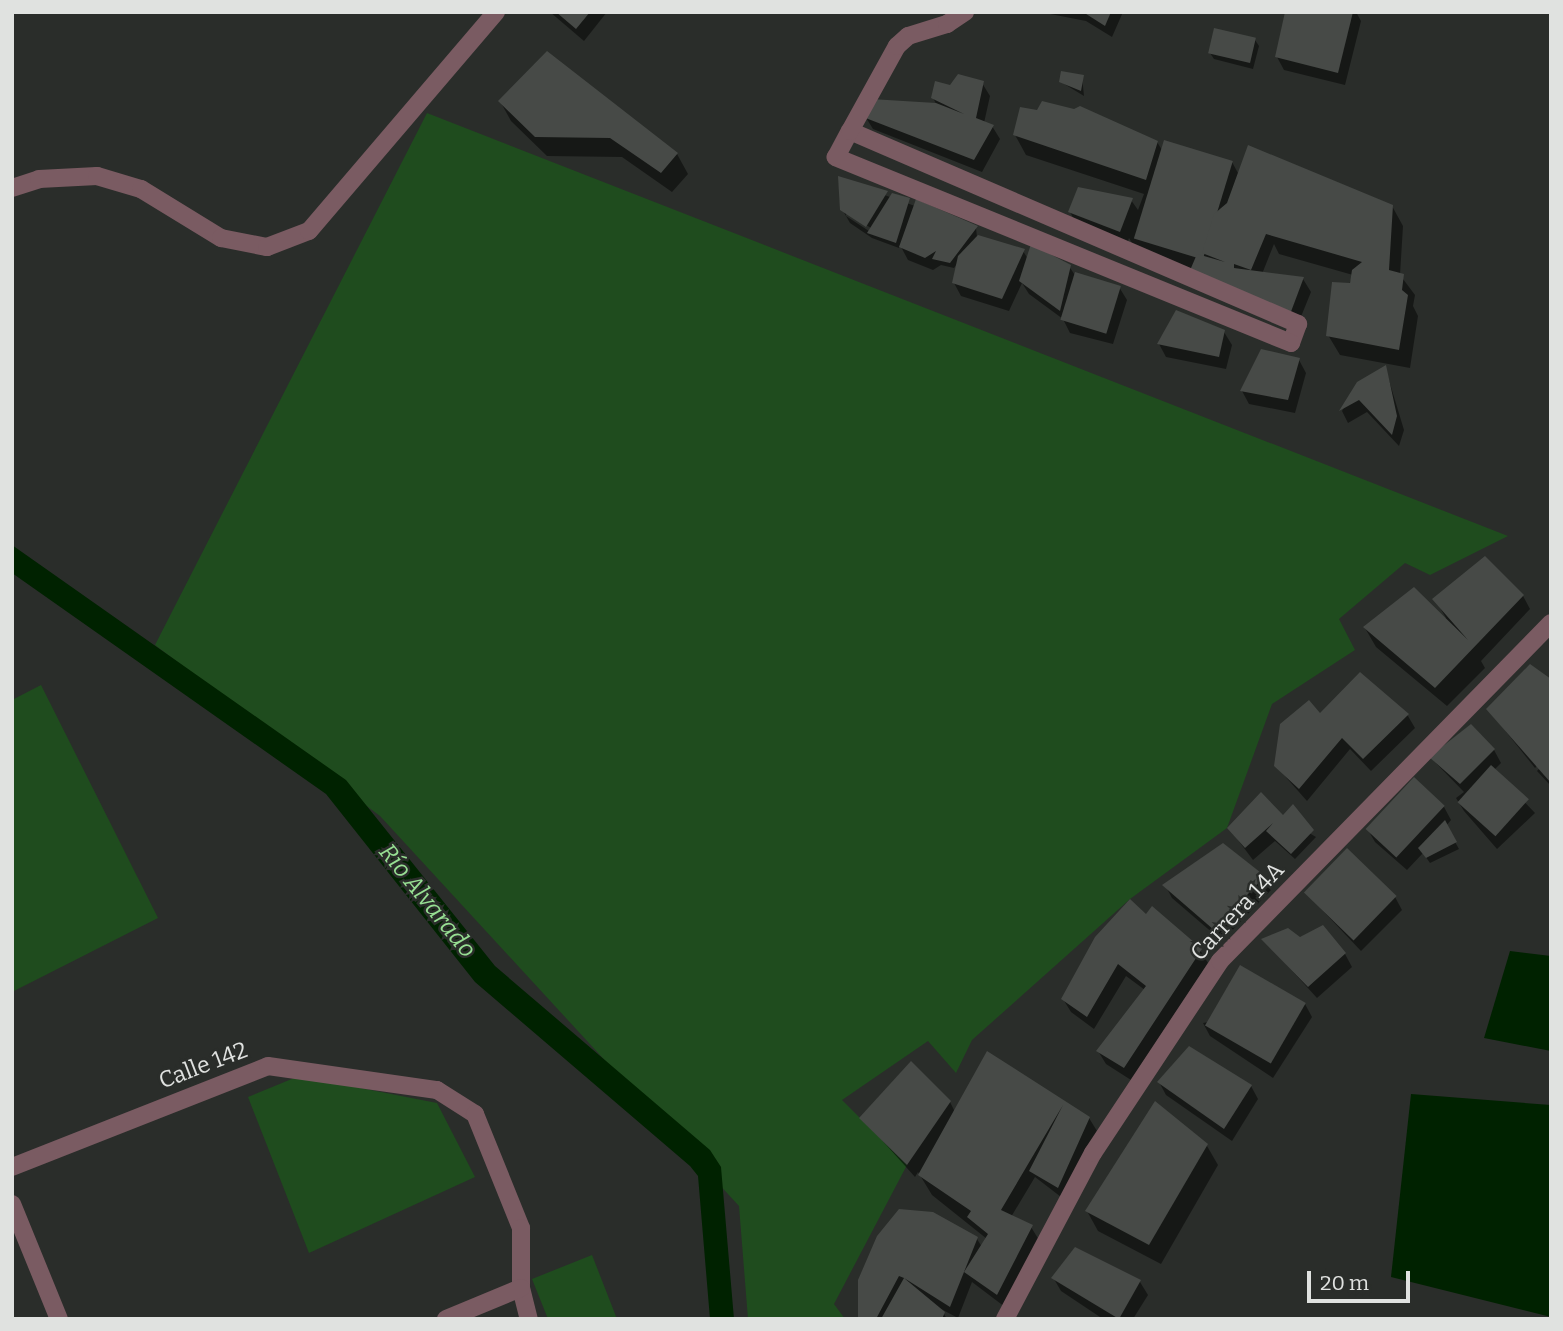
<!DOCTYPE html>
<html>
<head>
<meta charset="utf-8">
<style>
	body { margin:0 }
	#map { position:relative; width:1563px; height:1331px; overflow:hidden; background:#2a2d2a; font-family:Bitter,serif }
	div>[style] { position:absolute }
	.green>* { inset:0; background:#1f4c1e }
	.water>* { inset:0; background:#020 }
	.shadow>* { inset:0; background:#0007 }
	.building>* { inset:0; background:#474a47; transform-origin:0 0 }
	.minor>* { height:18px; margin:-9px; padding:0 9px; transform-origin:9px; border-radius:9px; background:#7a5b62 }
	span { translate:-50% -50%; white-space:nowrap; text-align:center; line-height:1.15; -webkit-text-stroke:5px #2a2d2a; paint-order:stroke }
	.street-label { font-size:23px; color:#e0e2e0 }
	.water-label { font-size:24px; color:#97df93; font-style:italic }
	.frame { position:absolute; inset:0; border:14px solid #e0e2e0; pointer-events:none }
	.scale { position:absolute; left:1307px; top:1271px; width:103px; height:32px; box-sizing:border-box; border:4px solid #e0e2e0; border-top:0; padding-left:9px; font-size:21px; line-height:24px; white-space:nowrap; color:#e0e2e0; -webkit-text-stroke:5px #2a2d2a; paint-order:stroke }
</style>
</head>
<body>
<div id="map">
	<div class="green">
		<div style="clip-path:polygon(427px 113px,1508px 536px,1430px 575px,1405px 563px,1339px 619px,1355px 650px,1272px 704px,1227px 828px,1130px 899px,972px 1040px,956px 1073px,928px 1041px,842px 1100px,907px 1165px,834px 1304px,845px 1319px,748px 1319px,739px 1206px,380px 816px,155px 645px)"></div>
		<div style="clip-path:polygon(41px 685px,158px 918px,12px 992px,12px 700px)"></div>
		<div style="clip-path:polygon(299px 1076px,437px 1103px,475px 1177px,309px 1253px,248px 1097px)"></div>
		<div style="clip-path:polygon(592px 1255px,617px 1319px,548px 1319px,532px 1279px)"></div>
	</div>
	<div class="water">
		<div style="clip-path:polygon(12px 545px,346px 780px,495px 966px,710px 1150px,721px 1167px,734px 1319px,710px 1319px,698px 1176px,690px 1166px,475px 982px,326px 794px,12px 573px)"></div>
		<div style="clip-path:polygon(1510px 951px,1551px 956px,1551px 1051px,1484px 1038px)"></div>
		<div style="clip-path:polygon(1411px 1094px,1551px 1105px,1551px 1317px,1391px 1277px)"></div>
	</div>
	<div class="shadow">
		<div style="clip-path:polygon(550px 12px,607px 12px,584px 41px)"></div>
		<div style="clip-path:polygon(1040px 12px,1123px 12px,1112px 37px,1086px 21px)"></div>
		<div style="clip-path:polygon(1287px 12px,1356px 12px,1361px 21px,1345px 85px,1284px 70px,1277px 57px)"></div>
		<div style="clip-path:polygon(1255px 40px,1259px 46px,1253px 69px,1214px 59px,1210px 53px)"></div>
		<div style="clip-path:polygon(1082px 77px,1084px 96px,1061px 82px)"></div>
		<div style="clip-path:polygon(982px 83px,990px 96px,984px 123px,992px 126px,1000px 139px,982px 172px,873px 129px,865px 116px,939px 109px,933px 98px,951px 87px)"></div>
		<div style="clip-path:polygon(500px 101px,677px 154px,688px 174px,672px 192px,622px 157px,547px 156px,511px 121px)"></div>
		<div style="clip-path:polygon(1015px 135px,1157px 142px,1162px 150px,1232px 162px,1239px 175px,1392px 206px,1403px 226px,1400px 275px,1415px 295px,1413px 306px,1418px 316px,1410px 368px,1340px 355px,1328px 335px,1353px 275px,1279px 254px,1274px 244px,1262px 274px,1303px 279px,1311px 292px,1296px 329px,1139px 255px,1129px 238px,1127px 244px,1077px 225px,1070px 212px,1131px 200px,1138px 210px,1144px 194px,1026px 155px)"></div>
		<div style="clip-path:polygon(evenodd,840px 179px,976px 228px,977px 237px,1023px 251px,1028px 259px,1069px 266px,1076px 277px,1119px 287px,1127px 300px,1113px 344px,1070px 333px,1063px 319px,1029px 294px,1022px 283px,1009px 311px,961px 296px,954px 283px,959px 261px,954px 268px,941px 265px,933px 270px,908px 260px,900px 245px,899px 248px,872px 238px,850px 223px,842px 209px,840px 179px,846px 212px,874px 230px,872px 233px,846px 216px,846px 212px)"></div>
		<div style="clip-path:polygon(1224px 332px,1232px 345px,1226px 369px,1166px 357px,1159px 344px)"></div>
		<div style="clip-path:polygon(1299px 360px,1306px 373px,1295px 413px,1249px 404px,1242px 391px)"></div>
		<div style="clip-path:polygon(1385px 367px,1404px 430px,1399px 446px,1367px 412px,1348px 423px,1342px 411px,1358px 384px)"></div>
		<div style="clip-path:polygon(1523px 596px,1530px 609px,1481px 661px,1485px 668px,1447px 706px,1376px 647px,1365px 628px,1446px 618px,1435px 599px)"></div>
		<div style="clip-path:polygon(1360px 674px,1408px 716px,1415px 728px,1371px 771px,1350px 749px,1307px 801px,1275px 765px)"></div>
		<div style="clip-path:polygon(1488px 709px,1551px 751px,1535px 768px)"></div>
		<div style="clip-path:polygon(1494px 750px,1501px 763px,1494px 770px,1535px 813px,1497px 849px,1464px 811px,1456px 798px,1464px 792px,1431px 758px)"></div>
		<div style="clip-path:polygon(1551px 756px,1551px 785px,1550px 785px,1537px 771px)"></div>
		<div style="clip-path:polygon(1444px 807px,1451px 820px,1446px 826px,1459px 849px,1430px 863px,1423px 853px,1407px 870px,1375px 842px,1368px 830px)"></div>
		<div style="clip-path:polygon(1282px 817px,1316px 837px,1295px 859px,1275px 841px,1253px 860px,1229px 828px)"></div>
		<div style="clip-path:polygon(1264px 877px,1271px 890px,1222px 941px,1172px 898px,1165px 885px)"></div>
		<div style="clip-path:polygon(1307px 894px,1395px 897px,1402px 910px,1361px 951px)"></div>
		<div style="clip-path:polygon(1146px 916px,1200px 950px,1208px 963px,1131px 1080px,1106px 1064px,1098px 1051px,1145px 990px,1126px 976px,1094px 1029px,1071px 1012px,1063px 999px)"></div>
		<div style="clip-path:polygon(1300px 939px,1345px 954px,1352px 967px,1317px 998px,1264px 940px)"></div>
		<div style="clip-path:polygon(1305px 1004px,1312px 1017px,1273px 1078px,1210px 1036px,1203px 1023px)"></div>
		<div style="clip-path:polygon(988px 1053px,1089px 1118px,1097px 1131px,1065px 1200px,1035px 1177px,1011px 1217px,1031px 1227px,1039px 1240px,1005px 1307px,972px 1282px,958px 1318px,941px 1309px,947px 1319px,860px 1319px,879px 1236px,977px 1239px,982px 1247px,987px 1239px,932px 1195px,918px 1172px,915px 1177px,862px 1118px,950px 1102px,955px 1112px)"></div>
		<div style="clip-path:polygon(1159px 1082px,1251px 1086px,1258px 1099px,1232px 1141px,1166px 1095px)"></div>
		<div style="clip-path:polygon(1207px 1146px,1218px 1165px,1161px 1264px,1098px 1231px,1087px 1211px)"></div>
		<div style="clip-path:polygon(1076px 1249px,1140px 1282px,1148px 1295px,1133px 1319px,1103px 1319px,1061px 1291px,1054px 1279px)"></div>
	</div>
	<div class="building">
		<div style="clip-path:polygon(556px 12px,590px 12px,576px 29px)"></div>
		<div style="clip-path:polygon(1083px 12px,1111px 12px,1105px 26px)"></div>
		<div style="clip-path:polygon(1285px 12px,1353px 12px,1338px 73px,1275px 57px)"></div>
		<div style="left:1214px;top:28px;width:43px;height:26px;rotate:13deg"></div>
		<div style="clip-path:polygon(547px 51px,678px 153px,661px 173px,610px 138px,535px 137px,498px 101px)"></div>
		<div style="clip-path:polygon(1061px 71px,1084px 75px,1081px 91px,1059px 82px)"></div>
		<div style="clip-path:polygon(958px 74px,984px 81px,976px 118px,994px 125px,974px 160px,863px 117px,871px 99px,936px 103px,964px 114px,931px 98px,935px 81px,950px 85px)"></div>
		<div style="clip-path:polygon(1042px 101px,1074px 109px,1080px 106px,1158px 141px,1146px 180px,1013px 135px,1020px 107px,1037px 110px)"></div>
		<div style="left:1164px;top:140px;width:72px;height:103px;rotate:17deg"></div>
		<div style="clip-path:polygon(1248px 145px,1393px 205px,1389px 270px,1404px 274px,1402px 290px,1408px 295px,1399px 350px,1326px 336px,1332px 282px,1350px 283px,1352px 270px,1362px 262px,1266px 234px,1251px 270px,1234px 264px,1234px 268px,1304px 277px,1289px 317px,1188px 275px,1197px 254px,1225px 262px,1202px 253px,1214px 214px,1227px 203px)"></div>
		<div style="clip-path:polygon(838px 176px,888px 191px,866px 227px,840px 210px)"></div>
		<div style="clip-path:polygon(1078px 187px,1133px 198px,1120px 232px,1068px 212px)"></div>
		<div style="clip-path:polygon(892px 193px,910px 198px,896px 243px,867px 233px)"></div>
		<div style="clip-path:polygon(916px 199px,978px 226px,950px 263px,932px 259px,936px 251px,925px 258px,899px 247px)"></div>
		<div style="clip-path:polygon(978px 235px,1025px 249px,1002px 299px,952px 283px,958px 256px)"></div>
		<div style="clip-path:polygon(1031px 244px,1071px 265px,1060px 311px,1019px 281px)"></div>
		<div style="left:1075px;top:272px;width:48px;height:50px;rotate:17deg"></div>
		<div style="clip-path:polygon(1176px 310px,1225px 330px,1219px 357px,1157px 344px)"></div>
		<div style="clip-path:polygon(1261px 349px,1300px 358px,1288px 400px,1240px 391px)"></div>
		<div style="clip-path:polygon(1386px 365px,1397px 416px,1392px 435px,1359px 400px,1339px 411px,1357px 382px)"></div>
		<div style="clip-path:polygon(1485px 556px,1524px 595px,1435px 688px,1363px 627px,1414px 587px,1468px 640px,1432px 599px)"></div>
		<div style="clip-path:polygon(1530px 664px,1551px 679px,1551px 783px,1486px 709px)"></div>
		<div style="clip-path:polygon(1360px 672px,1409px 714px,1363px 759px,1342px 738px,1299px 789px,1274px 766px,1280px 724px,1309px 700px,1320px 713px)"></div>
		<div style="clip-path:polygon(1471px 724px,1495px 749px,1460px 784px,1429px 757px)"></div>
		<div style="left:1491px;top:765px;width:51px;height:50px;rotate:42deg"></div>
		<div style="left:1414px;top:777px;width:42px;height:71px;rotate:43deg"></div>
		<div style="clip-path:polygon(1261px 792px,1283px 815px,1293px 804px,1314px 830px,1291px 854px,1266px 831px,1273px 823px,1245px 848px,1227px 828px)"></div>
		<div style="clip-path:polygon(1445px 820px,1457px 842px,1426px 858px,1418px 848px)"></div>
		<div style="clip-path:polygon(1223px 843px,1265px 876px,1214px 930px,1162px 885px)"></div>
		<div style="left:1347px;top:848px;width:69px;height:62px;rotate:44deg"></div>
		<div style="clip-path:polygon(1130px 899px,1146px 914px,1152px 906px,1202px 949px,1124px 1068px,1096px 1051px,1146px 986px,1118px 964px,1087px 1017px,1061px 999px,1095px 937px)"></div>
		<div style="clip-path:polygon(1323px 925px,1346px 953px,1308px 987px,1261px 939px,1288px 928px,1300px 937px)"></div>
		<div style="left:1240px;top:965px;width:76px;height:70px;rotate:30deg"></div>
		<div style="clip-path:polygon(1189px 1046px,1252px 1085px,1224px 1129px,1157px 1082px)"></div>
		<div style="clip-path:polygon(987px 1051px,1090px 1117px,1058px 1188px,1029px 1171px,1063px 1105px,1001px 1210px,1033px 1225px,997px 1295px,964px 1272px,988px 1234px,967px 1217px,971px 1211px,918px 1175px)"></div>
		<div style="clip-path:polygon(911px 1061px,951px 1101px,907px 1165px,859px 1118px)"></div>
		<div style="clip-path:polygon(1155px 1101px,1208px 1144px,1149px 1245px,1085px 1211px)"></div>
		<div style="clip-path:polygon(899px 1209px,933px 1212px,978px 1237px,950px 1307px,904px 1278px,945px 1312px,942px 1319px,881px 1319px,904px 1278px,899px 1276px,876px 1319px,858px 1319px,858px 1280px,877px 1236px)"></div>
		<div style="clip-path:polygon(1075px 1247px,1141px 1280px,1119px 1319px,1051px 1278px)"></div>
	</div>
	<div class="minor">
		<div style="left:850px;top:131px;width:488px;rotate:23.3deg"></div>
		<div style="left:1298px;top:324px;width:20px;rotate:110deg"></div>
		<div style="left:1291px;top:343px;width:492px;rotate:-157.8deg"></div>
		<div style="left:836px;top:157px;width:30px;rotate:-62deg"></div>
		<div style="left:850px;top:131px;width:97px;rotate:-61.1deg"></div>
		<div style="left:897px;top:46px;width:15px;rotate:-42deg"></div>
		<div style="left:908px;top:36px;width:41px;rotate:-17.1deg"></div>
		<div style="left:947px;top:24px;width:22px;rotate:-34deg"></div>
		<div style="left:12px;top:188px;width:28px;rotate:-18deg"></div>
		<div style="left:39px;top:179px;width:58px;rotate:-3deg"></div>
		<div style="left:97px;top:176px;width:46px;rotate:16.5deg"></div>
		<div style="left:141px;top:189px;width:94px;rotate:31.5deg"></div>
		<div style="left:221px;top:238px;width:47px;rotate:11.1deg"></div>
		<div style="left:267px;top:247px;width:45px;rotate:-20.9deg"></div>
		<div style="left:309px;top:231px;width:288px;rotate:-49.5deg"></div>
		<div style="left:12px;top:1167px;width:275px;rotate:-21.5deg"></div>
		<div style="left:268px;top:1066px;width:171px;rotate:8.1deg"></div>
		<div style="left:437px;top:1090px;width:45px;rotate:32.3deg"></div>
		<div style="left:475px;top:1114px;width:123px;rotate:68deg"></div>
		<div style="left:521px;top:1228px;width:60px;rotate:90deg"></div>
		<div style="left:521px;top:1288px;width:32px;rotate:76deg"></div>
		<div style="left:12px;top:1204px;width:124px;rotate:67.8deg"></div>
		<div style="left:446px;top:1319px;width:81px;rotate:-22.5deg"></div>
		<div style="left:1005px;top:1319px;width:188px;rotate:-62.1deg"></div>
		<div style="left:1093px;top:1153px;width:230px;rotate:-56.5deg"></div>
		<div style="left:1220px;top:961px;width:473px;rotate:-45.6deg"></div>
	</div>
	<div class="street-label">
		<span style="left:1237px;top:911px;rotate:-47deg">Carrera 14A</span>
		<span style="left:203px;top:1065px;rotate:-21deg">Calle 142</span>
	</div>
	<div class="water-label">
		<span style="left:427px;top:901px;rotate:51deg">Río Alvarado</span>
	</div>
	<div class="frame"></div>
	<div class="scale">20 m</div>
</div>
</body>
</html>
